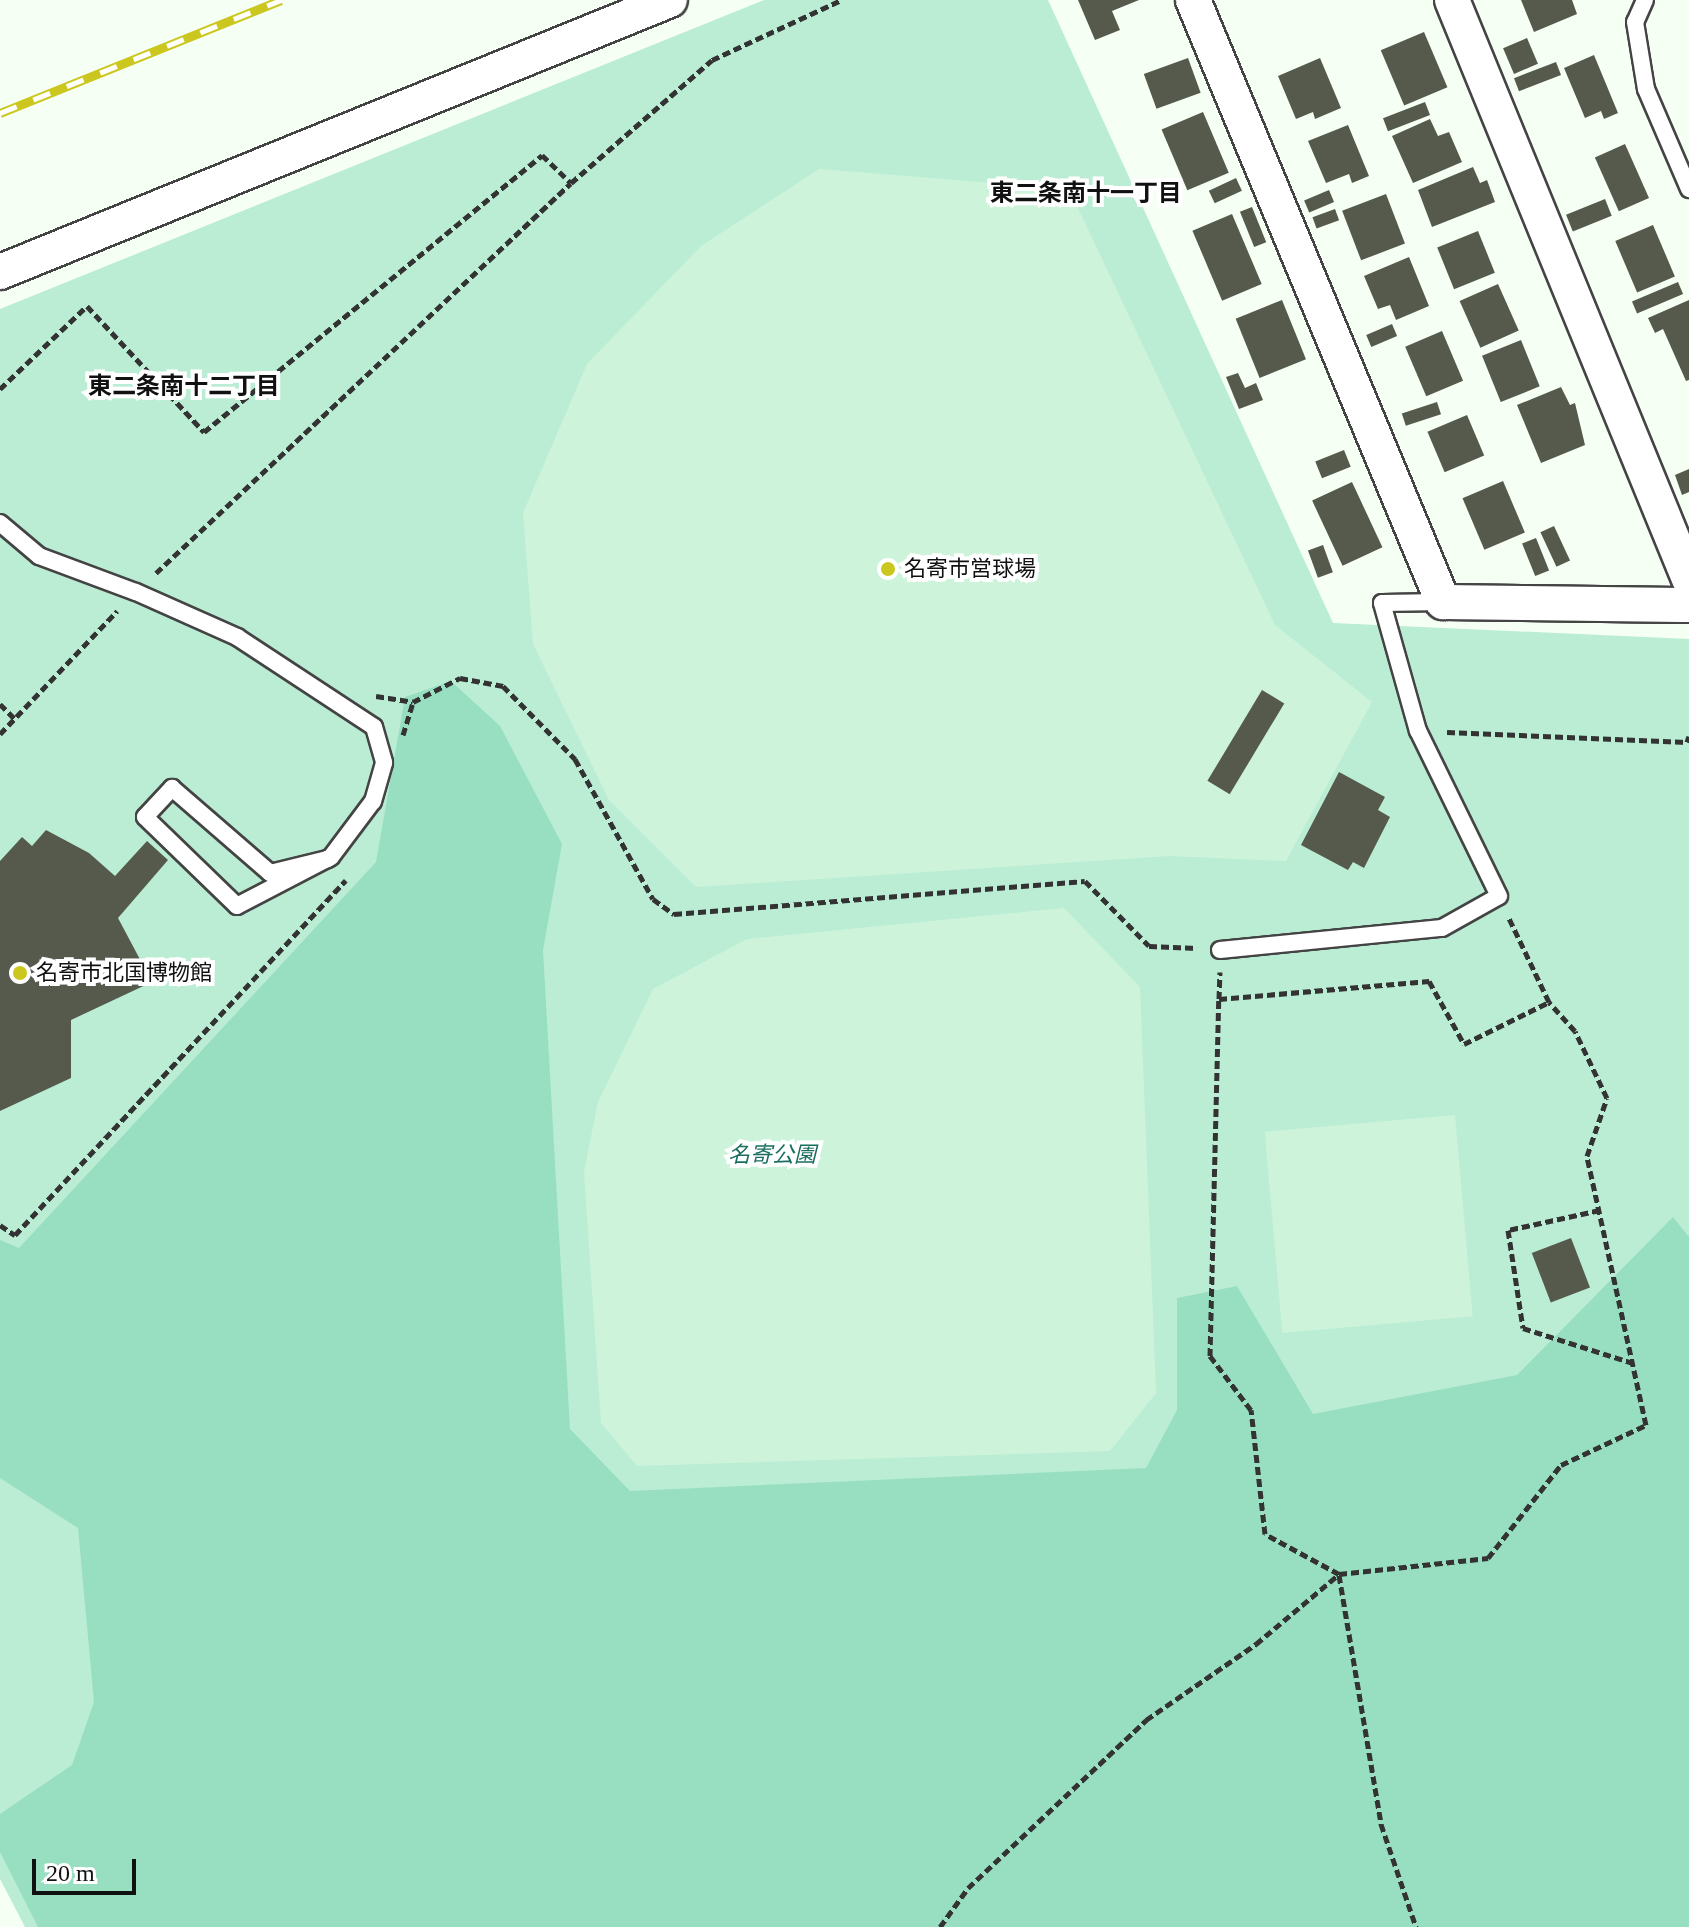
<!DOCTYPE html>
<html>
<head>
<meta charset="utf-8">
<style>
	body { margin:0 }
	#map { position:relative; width:1689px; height:1927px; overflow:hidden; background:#f6fff4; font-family:"Times New Roman","Noto Sans JP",serif }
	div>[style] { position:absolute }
	.green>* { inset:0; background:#baedd4 }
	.forest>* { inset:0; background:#98dfc1 }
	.pitch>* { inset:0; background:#cdf4db; transform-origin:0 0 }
	.building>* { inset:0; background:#555a4c; transform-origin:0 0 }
	.path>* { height:5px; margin-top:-2.5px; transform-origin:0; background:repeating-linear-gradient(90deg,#333 0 8px,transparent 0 12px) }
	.roads { filter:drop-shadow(2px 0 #444) drop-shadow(-2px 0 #444) drop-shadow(0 2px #444) drop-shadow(0 -2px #444) }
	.service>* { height:16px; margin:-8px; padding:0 8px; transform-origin:8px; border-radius:8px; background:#fff }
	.minor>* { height:34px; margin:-17px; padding:0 17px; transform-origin:17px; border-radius:17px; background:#fff }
	.rail>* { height:9px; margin-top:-4.5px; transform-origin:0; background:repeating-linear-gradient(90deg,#fff 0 18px,#cbc71e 0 36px); box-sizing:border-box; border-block:2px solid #cbc71e }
	.dots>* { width:22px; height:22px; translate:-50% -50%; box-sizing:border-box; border:4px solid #fff; border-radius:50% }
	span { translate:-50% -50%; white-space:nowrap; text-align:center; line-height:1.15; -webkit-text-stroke:8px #fff; paint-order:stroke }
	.poi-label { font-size:22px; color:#111 }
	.left { translate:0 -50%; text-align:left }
	.park-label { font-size:22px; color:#1b6e5f; font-style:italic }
	.neighbourhood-label { font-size:24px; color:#111; font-weight:700 }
	.scale { position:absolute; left:32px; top:1859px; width:104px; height:36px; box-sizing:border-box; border:4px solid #111; border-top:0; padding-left:10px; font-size:24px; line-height:28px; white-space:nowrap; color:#111; -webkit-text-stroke:6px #fff; paint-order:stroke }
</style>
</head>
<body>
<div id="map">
	<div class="green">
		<div style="clip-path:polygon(764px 0,1048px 0,1333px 623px,1689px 639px,1689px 1927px,25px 1927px,0 1879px,0 309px)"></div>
	</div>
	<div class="forest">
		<div style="clip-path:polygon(451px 681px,500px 726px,562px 844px,543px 950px,570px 1429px,630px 1491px,1146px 1468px,1177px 1410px,1177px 1298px,1237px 1286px,1313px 1414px,1517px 1375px,1673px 1217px,1689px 1237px,1689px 1927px,38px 1927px,0 1852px,0 1814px,72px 1765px,94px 1702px,78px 1528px,0 1478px,0 1240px,19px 1248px,376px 862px,405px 697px)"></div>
	</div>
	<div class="pitch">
		<div style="clip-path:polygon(819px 169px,1069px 189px,1275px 625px,1372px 702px,1286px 861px,1170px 856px,696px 887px,609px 800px,533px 644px,523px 513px,587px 364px,701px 246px)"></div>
		<div style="clip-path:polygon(1064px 908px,1140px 987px,1156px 1393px,1110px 1451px,637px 1466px,601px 1423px,584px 1172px,598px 1102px,653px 989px,747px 939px)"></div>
		<div style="left:1455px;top:1115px;width:202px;height:191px;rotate:85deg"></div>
	</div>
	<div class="building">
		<div style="clip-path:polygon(1078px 0,1139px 0,1112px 11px,1120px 30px,1095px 40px)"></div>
		<div style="clip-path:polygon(1521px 0,1572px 0,1577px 14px,1534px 32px)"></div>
		<div style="left:1424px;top:32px;width:60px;height:47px;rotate:67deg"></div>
		<div style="left:1527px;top:38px;width:28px;height:26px;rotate:67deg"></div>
		<div style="clip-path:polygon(1594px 55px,1618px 113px,1604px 119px,1601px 111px,1585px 118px,1564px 68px)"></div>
		<div style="left:1188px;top:58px;width:37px;height:47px;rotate:70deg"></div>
		<div style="clip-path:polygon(1320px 58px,1341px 108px,1315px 119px,1313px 112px,1296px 119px,1278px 76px)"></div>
		<div style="left:1556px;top:62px;width:14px;height:45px;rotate:69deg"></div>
		<div style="left:1425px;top:102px;width:14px;height:45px;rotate:69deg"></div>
		<div style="left:1203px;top:112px;width:66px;height:45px;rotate:67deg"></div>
		<div style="clip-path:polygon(1430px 119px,1438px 136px,1449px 132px,1462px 162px,1413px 183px,1392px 136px)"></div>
		<div style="clip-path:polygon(1348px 125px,1369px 176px,1352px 183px,1349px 174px,1326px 183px,1308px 141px)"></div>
		<div style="left:1625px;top:144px;width:59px;height:33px;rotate:66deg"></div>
		<div style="clip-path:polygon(1473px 167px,1480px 183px,1487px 180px,1495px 202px,1432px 227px,1418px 190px)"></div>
		<div style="left:1236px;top:178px;width:14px;height:30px;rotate:65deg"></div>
		<div style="left:1329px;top:190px;width:13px;height:27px;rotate:67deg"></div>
		<div style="left:1386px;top:194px;width:53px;height:47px;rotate:69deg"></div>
		<div style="left:1605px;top:199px;width:18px;height:42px;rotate:68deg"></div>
		<div style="left:1252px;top:207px;width:38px;height:13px;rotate:68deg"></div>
		<div style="left:1335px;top:209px;width:12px;height:24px;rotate:70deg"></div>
		<div style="left:1232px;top:214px;width:76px;height:43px;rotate:67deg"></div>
		<div style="left:1653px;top:225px;width:56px;height:41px;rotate:67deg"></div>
		<div style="left:1478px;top:231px;width:45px;height:44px;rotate:68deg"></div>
		<div style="clip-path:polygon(1409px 257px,1429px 306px,1396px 320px,1390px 305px,1378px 309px,1364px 276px)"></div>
		<div style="left:1678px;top:282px;width:13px;height:50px;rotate:67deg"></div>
		<div style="left:1498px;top:284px;width:51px;height:42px;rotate:66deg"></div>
		<div style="left:1282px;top:300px;width:64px;height:50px;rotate:68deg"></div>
		<div style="clip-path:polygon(1689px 300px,1689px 380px,1686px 381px,1663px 329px,1655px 333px,1648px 318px)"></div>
		<div style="left:1392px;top:324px;width:13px;height:28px;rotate:67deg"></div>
		<div style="left:1442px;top:331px;width:54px;height:40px;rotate:67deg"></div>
		<div style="left:1521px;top:340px;width:50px;height:42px;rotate:68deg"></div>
		<div style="clip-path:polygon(1238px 373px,1245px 388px,1256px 383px,1263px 400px,1239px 409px,1226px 377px)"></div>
		<div style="clip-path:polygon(1561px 387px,1570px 405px,1575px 403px,1585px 445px,1541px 463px,1517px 405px)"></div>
		<div style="left:1437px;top:402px;width:13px;height:37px;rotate:72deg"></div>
		<div style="left:1467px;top:415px;width:44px;height:43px;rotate:67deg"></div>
		<div style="left:1344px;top:450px;width:18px;height:31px;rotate:68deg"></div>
		<div style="clip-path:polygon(1689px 469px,1689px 492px,1682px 495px,1675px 475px)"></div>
		<div style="left:1503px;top:481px;width:56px;height:44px;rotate:67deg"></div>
		<div style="left:1352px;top:482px;width:72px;height:44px;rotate:65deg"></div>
		<div style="left:1554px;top:526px;width:38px;height:15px;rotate:65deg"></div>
		<div style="left:1536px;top:538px;width:35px;height:15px;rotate:68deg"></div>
		<div style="left:1323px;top:545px;width:29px;height:16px;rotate:70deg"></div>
		<div style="left:1262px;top:690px;width:26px;height:106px;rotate:31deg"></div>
		<div style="clip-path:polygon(1339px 772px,1385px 797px,1378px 810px,1390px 817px,1364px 868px,1353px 862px,1348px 870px,1301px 845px)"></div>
		<div style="clip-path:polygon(46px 830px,89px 853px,115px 876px,147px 841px,168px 860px,118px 918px,152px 982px,71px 1020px,71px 1078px,0 1111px,0 861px,22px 837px,32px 846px)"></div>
		<div style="left:1571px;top:1238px;width:53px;height:42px;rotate:69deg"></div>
	</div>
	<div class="path">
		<div style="left:0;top:389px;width:120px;rotate:-43.7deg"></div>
		<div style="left:87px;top:306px;width:172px;rotate:47.1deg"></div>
		<div style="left:204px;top:432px;width:437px;rotate:-39.3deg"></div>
		<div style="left:542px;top:155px;width:40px;rotate:44deg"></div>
		<div style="left:156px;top:573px;width:569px;rotate:-43.22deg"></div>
		<div style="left:571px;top:183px;width:187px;rotate:-41.1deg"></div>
		<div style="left:712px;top:60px;width:142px;rotate:-24.9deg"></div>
		<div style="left:376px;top:696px;width:37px;rotate:9deg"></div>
		<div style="left:413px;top:702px;width:53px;rotate:-27.1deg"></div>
		<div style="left:460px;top:678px;width:44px;rotate:10.5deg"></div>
		<div style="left:503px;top:686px;width:103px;rotate:45.4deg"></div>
		<div style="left:575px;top:759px;width:160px;rotate:60.9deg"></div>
		<div style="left:653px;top:899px;width:26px;rotate:36deg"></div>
		<div style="left:674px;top:914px;width:412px;rotate:-4.6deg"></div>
		<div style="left:1085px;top:881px;width:91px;rotate:45.4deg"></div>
		<div style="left:1149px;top:946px;width:48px;rotate:2.4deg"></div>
		<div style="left:0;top:704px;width:20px;rotate:45deg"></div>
		<div style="left:1447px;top:732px;width:240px;rotate:2.4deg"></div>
		<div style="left:1687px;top:742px;width:6px;rotate:-72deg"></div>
		<div style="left:0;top:734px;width:170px;rotate:-46.4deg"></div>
		<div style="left:403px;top:735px;width:34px;rotate:-73deg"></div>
		<div style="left:1219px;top:999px;width:27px;rotate:-88deg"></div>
		<div style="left:1600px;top:1210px;width:94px;rotate:167.7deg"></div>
		<div style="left:1508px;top:1230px;width:99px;rotate:81.3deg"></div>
		<div style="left:1523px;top:1328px;width:115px;rotate:17.7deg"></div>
		<div style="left:0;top:1225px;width:18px;rotate:34deg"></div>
		<div style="left:15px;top:1235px;width:485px;rotate:-47deg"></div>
		<div style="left:1339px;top:1574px;width:84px;rotate:-151.6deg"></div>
		<div style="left:1265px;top:1534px;width:125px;rotate:-96.4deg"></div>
		<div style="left:1251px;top:1410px;width:68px;rotate:-127.2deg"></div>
		<div style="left:1210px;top:1356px;width:357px;rotate:-88.6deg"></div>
		<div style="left:1219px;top:999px;width:211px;rotate:-4.9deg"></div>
		<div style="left:1429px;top:981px;width:72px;rotate:60.9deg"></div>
		<div style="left:1464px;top:1044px;width:95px;rotate:-26.3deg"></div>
		<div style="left:1339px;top:1575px;width:253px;rotate:80.4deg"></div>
		<div style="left:1381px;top:1824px;width:109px;rotate:71.2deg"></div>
		<div style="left:940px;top:1927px;width:48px;rotate:-54.3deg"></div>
		<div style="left:968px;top:1888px;width:245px;rotate:-43.3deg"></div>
		<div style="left:1146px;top:1720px;width:134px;rotate:-34.6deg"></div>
		<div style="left:1256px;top:1644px;width:109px;rotate:-40.1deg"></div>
		<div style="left:1339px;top:1574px;width:150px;rotate:-6.1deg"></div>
		<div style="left:1488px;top:1558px;width:118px;rotate:-51.9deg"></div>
		<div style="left:1561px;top:1465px;width:94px;rotate:-25.2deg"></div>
		<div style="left:1646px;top:1425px;width:275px;rotate:-102.4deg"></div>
		<div style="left:1587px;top:1156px;width:61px;rotate:-71deg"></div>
		<div style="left:1607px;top:1098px;width:74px;rotate:-115.5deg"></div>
		<div style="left:1575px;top:1031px;width:39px;rotate:-132deg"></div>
		<div style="left:1549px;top:1002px;width:95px;rotate:-115.5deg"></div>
	</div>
	<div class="roads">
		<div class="service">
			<div style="left:1645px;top:0;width:24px;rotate:114deg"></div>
			<div style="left:1635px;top:22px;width:68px;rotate:80.7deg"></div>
			<div style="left:1646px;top:89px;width:109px;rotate:66.7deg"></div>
			<div style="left:0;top:523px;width:51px;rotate:40.2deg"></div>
			<div style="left:39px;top:556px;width:103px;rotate:20.4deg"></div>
			<div style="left:136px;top:592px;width:111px;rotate:24deg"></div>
			<div style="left:237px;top:637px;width:164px;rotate:33.3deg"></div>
			<div style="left:374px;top:727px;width:37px;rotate:74deg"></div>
			<div style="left:384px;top:763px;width:40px;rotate:106deg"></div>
			<div style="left:373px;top:801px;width:70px;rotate:126.9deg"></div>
			<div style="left:331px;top:857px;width:106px;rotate:152.5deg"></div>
			<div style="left:237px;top:906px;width:128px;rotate:-135.9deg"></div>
			<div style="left:145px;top:817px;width:40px;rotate:-47deg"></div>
			<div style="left:172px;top:788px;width:130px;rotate:40.9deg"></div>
			<div style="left:270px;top:873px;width:60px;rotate:-13.6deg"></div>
			<div style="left:1220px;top:950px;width:223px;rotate:-5.7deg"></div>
			<div style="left:1442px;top:928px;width:65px;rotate:-29.3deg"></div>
			<div style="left:1499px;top:896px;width:184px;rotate:-116.1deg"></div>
			<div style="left:1418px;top:731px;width:133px;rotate:-105.7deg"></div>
			<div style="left:1382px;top:603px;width:61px;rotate:-0.9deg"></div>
		</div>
		<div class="minor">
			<div style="left:1193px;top:0;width:652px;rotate:67.45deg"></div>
			<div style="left:1443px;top:602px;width:246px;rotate:0.7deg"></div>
			<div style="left:1452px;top:0;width:626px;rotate:67.74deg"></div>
			<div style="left:0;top:272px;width:723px;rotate:-22.1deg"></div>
		</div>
	</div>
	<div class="rail">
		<div style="left:0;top:113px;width:303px;rotate:-21.9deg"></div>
	</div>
	<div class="dots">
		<div style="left:888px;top:569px;background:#cbc71e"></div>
		<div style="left:20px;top:973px;background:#cbc71e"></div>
	</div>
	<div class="poi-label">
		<span class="left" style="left:904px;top:569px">名寄市営球場</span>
		<span class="left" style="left:36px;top:973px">名寄市北国博物館</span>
	</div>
	<div class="park-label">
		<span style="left:772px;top:1155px">名寄公園</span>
	</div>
	<div class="neighbourhood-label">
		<span style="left:1086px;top:194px">東二条南十一丁目</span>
		<span style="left:184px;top:387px">東二条南十二丁目</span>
	</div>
	<div class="scale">20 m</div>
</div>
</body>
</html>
